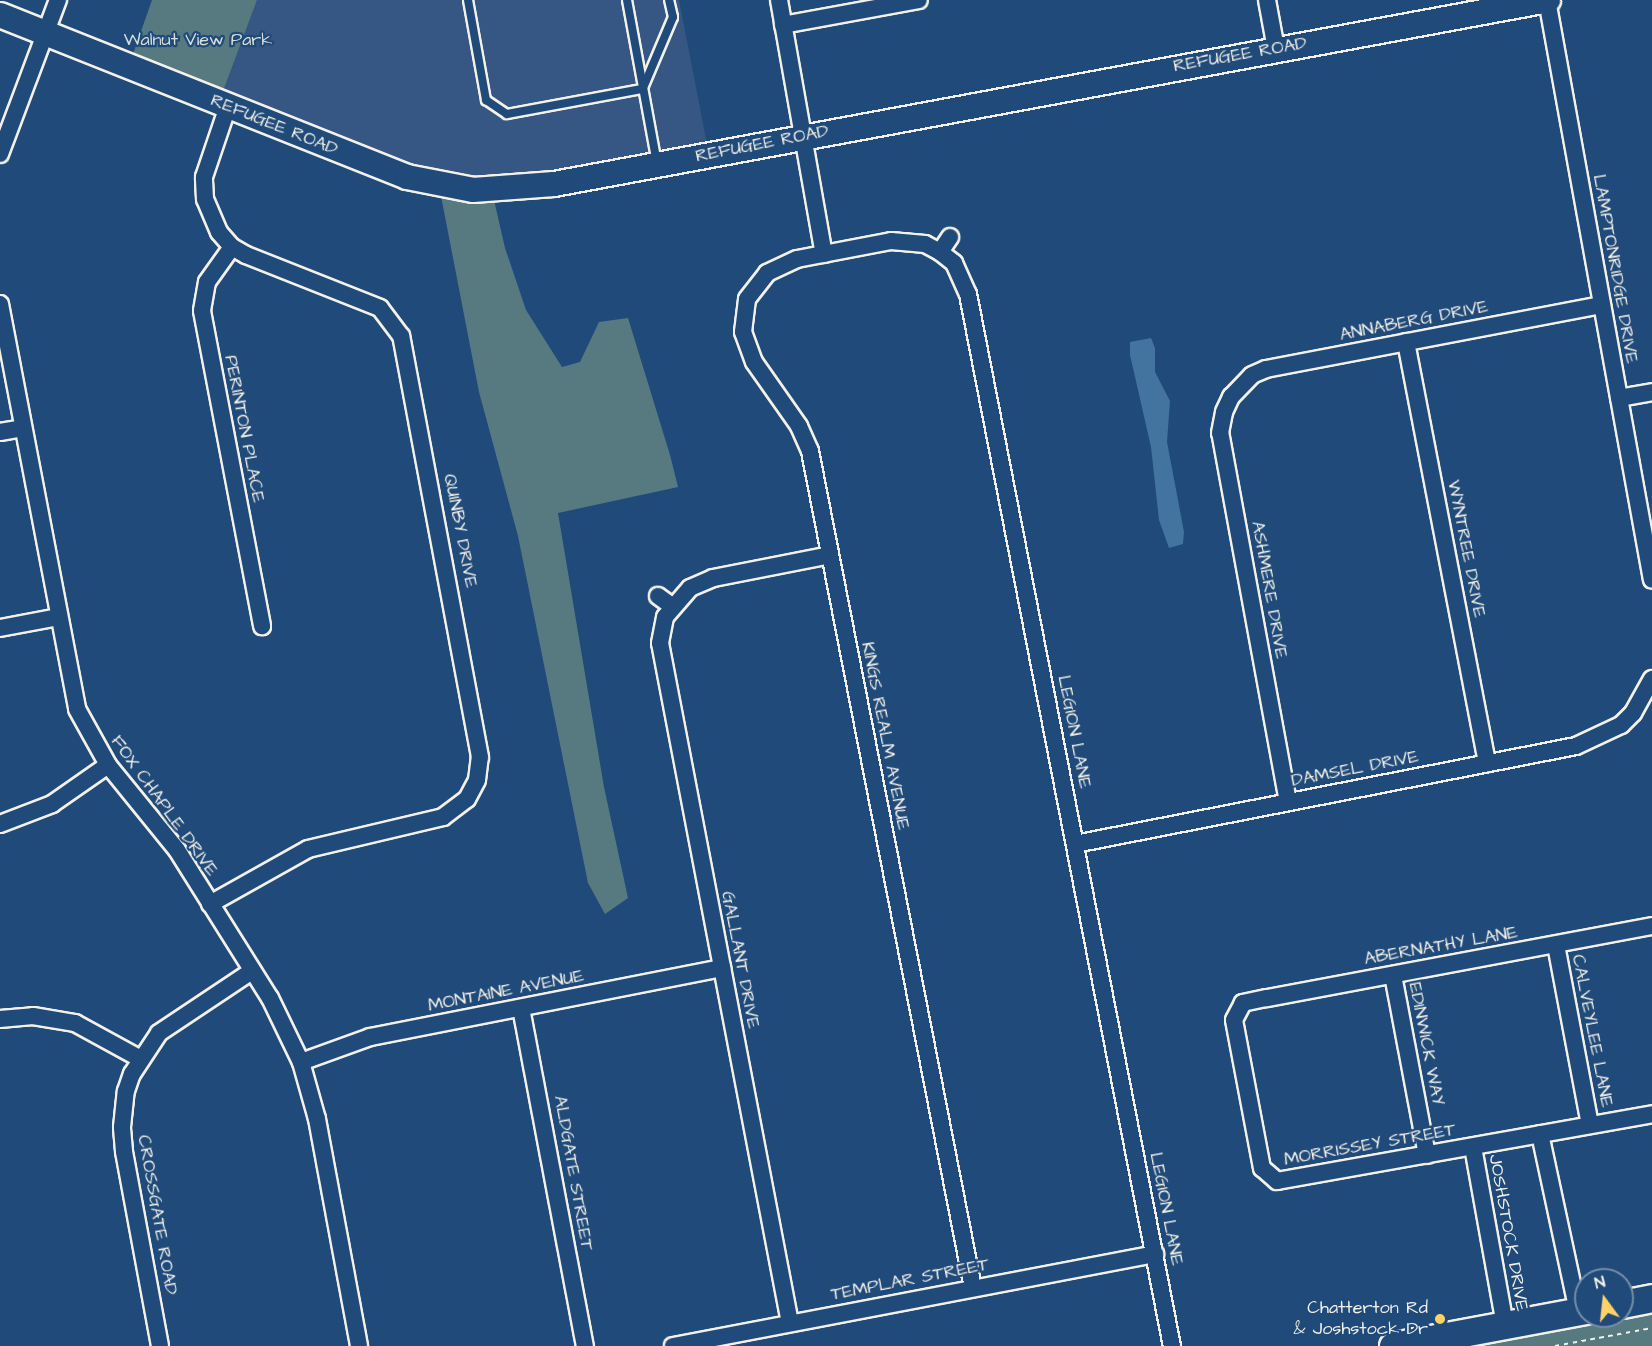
<!DOCTYPE html>
<html>
<head>
<meta charset="utf-8">
<style>
	body { margin:0 }
	#map { position:relative; width:1652px; height:1346px; overflow:hidden; background:#1f4a7a; font-family:"Architects Daughter",sans-serif }
	div>[style] { position:absolute }
	.built>* { inset:0; background:#365784 }
	.green>* { inset:0; background:#567a80 }
	.water>* { inset:0; background:#42749f }
	.path>* { height:2px; margin-top:-1px; transform-origin:0; background:repeating-linear-gradient(90deg,#f4f1e8 0 4.5px,transparent 0 9px) }
	.roads { filter:drop-shadow(2px 0 #f4f1e8) drop-shadow(-2px 0 #f4f1e8) drop-shadow(0 2px #f4f1e8) drop-shadow(0 -2px #f4f1e8) }
	.lane>* { height:8px; margin:-4px; padding:0 4px; transform-origin:4px; border-radius:4px; background:#1f4a7a }
	.street>* { height:16px; margin:-8px; padding:0 8px; transform-origin:8px; border-radius:8px; background:#1f4a7a }
	.secondary>* { height:24px; margin:-12px; padding:0 12px; transform-origin:12px; border-radius:12px; background:#1f4a7a }
	.primary>* { height:27px; margin:-13.5px; padding:0 13.5px; transform-origin:13.5px; border-radius:13.5px; background:#1f4a7a }
	.dots>* { width:16px; height:16px; translate:-50% -50%; box-sizing:border-box; border:3px solid #1f4a7a; border-radius:50% }
	span { translate:-50% -50%; white-space:nowrap; text-align:center; line-height:1.15; -webkit-text-stroke:4.5px #1f4a7a; paint-order:stroke }
	.park-label { font-size:18px; color:#dcdfd8 }
	.street-label { font-size:18px; color:#f4f1e8 }
	.poi-label { font-size:18px; color:#f4f1e8 }
	.right { translate:-100% -50%; text-align:right }
	.north { position:absolute; left:1574px; top:1268px; width:60px; height:60px; box-sizing:border-box; background:#1f4a7a; border:2px solid #748da6; border-radius:50%; rotate:345deg; font-size:16px; font-weight:700; line-height:24px; text-align:center; color:#f4f1e8 }
	.north::after { content:''; display:block; margin:auto; width:21px; height:27px; background:#ffd166; clip-path:polygon(50% 0,100% 100%,50% 72%,0 100%) }
</style>
</head>
<body>
<div id="map">
	<div class="built">
		<div style="clip-path:polygon(257px 0,679px 0,707px 144px,535px 178px,449px 182px,222px 94px)"></div>
	</div>
	<div class="green">
		<div style="clip-path:polygon(152px 0,257px 0,222px 94px,132px 57px)"></div>
		<div style="clip-path:polygon(441px 196px,494px 200px,505px 248px,526px 310px,562px 367px,580px 362px,599px 322px,628px 318px,670px 455px,678px 487px,558px 513px,604px 787px,628px 898px,605px 914px,588px 883px,518px 536px,479px 392px)"></div>
		<div style="clip-path:polygon(1652px 1309px,1652px 1346px,1453px 1346px,1622px 1316px)"></div>
	</div>
	<div class="water">
		<div style="clip-path:polygon(1151px 338px,1155px 348px,1155px 372px,1170px 401px,1167px 442px,1184px 532px,1183px 544px,1169px 548px,1159px 520px,1151px 447px,1130px 355px,1130px 342px)"></div>
	</div>
	<div class="path">
		<div style="left:1555px;top:1346px;width:99px;rotate:-10.5deg"></div>
	</div>
	<div class="roads">
		<div class="lane">
			<div style="left:468px;top:0;width:102px;rotate:79.8deg"></div>
			<div style="left:486px;top:100px;width:25px;rotate:34deg"></div>
			<div style="left:507px;top:114px;width:137px;rotate:-10.5deg"></div>
			<div style="left:627px;top:0;width:167px;rotate:79.6deg"></div>
			<div style="left:643px;top:88px;width:77px;rotate:-67.1deg"></div>
			<div style="left:673px;top:17px;width:17px;rotate:-103deg"></div>
		</div>
		<div class="street">
			<div style="left:779px;top:0;width:258px;rotate:80deg"></div>
			<div style="left:1267px;top:0;width:50px;rotate:79.6deg"></div>
			<div style="left:1547px;top:0;width:589px;rotate:79.74deg"></div>
			<div style="left:783px;top:25px;width:138px;rotate:-10.4deg"></div>
			<div style="left:0;top:154px;width:165px;rotate:-69.4deg"></div>
			<div style="left:232px;top:247px;width:43px;rotate:125.5deg"></div>
			<div style="left:207px;top:282px;width:29px;rotate:100deg"></div>
			<div style="left:202px;top:311px;width:321px;rotate:79.2deg"></div>
			<div style="left:940px;top:252px;width:18px;rotate:-56deg"></div>
			<div style="left:0;top:304px;width:412px;rotate:79.2deg"></div>
			<div style="left:77px;top:709px;width:64px;rotate:61deg"></div>
			<div style="left:108px;top:765px;width:109px;rotate:50.9deg"></div>
			<div style="left:177px;top:850px;width:175px;rotate:57.9deg"></div>
			<div style="left:270px;top:998px;width:71px;rotate:64.2deg"></div>
			<div style="left:301px;top:1062px;width:59px;rotate:74.3deg"></div>
			<div style="left:317px;top:1119px;width:231px;rotate:79.5deg"></div>
			<div style="left:1406px;top:342px;width:429px;rotate:79.1deg"></div>
			<div style="left:1619px;top:398px;width:34px;rotate:-10deg"></div>
			<div style="left:0;top:432px;width:23px;rotate:-10deg"></div>
			<div style="left:658px;top:596px;width:17px;rotate:36deg"></div>
			<div style="left:0;top:628px;width:59px;rotate:-10.7deg"></div>
			<div style="left:1288px;top:802px;width:375px;rotate:-100.4deg"></div>
			<div style="left:1220px;top:433px;width:21px;rotate:-79deg"></div>
			<div style="left:1224px;top:412px;width:17px;rotate:-65deg"></div>
			<div style="left:1231px;top:397px;width:30px;rotate:-46deg"></div>
			<div style="left:1252px;top:375px;width:15px;rotate:-23deg"></div>
			<div style="left:1266px;top:369px;width:342px;rotate:-10.8deg"></div>
			<div style="left:0;top:824px;width:56px;rotate:-21deg"></div>
			<div style="left:52px;top:804px;width:68px;rotate:-34.9deg"></div>
			<div style="left:1075px;top:844px;width:510px;rotate:-11.07deg"></div>
			<div style="left:1576px;top:746px;width:50px;rotate:-25deg"></div>
			<div style="left:1621px;top:725px;width:17px;rotate:-45deg"></div>
			<div style="left:1633px;top:713px;width:39px;rotate:-61deg"></div>
			<div style="left:210px;top:904px;width:112px;rotate:-29.3deg"></div>
			<div style="left:308px;top:849px;width:139px;rotate:-13.3deg"></div>
			<div style="left:443px;top:817px;width:30px;rotate:-37deg"></div>
			<div style="left:467px;top:799px;width:21px;rotate:-62deg"></div>
			<div style="left:477px;top:780px;width:23px;rotate:-83deg"></div>
			<div style="left:480px;top:757px;width:428px;rotate:-100.6deg"></div>
			<div style="left:401px;top:336px;width:35px;rotate:-127deg"></div>
			<div style="left:380px;top:308px;width:144px;rotate:-158.4deg"></div>
			<div style="left:246px;top:255px;width:16px;rotate:-150deg"></div>
			<div style="left:232px;top:247px;width:20px;rotate:-131deg"></div>
			<div style="left:219px;top:232px;width:36px;rotate:-113deg"></div>
			<div style="left:205px;top:199px;width:22px;rotate:-93deg"></div>
			<div style="left:204px;top:177px;width:75px;rotate:-71.3deg"></div>
			<div style="left:1652px;top:926px;width:393px;rotate:169.4deg"></div>
			<div style="left:1266px;top:998px;width:24px;rotate:168deg"></div>
			<div style="left:1243px;top:1003px;width:19px;rotate:118deg"></div>
			<div style="left:1234px;top:1020px;width:151px;rotate:79.3deg"></div>
			<div style="left:1262px;top:1168px;width:20px;rotate:41deg"></div>
			<div style="left:1277px;top:1181px;width:381px;rotate:-10.1deg"></div>
			<div style="left:1556px;top:945px;width:183px;rotate:79.3deg"></div>
			<div style="left:1393px;top:975px;width:183px;rotate:79.3deg"></div>
			<div style="left:521px;top:1008px;width:344px;rotate:79.3deg"></div>
			<div style="left:0;top:1019px;width:33px;rotate:-5deg"></div>
			<div style="left:33px;top:1016px;width:43px;rotate:9.5deg"></div>
			<div style="left:75px;top:1023px;width:75px;rotate:28.6deg"></div>
			<div style="left:301px;top:1062px;width:73px;rotate:-19.9deg"></div>
			<div style="left:370px;top:1037px;width:359px;rotate:-11.1deg"></div>
			<div style="left:1540px;top:1134px;width:182px;rotate:77.9deg"></div>
			<div style="left:1473px;top:1147px;width:181px;rotate:79.8deg"></div>
			<div style="left:973px;top:1288px;width:853px;rotate:-101.02deg"></div>
			<div style="left:810px;top:451px;width:27px;rotate:-114deg"></div>
			<div style="left:799px;top:426px;width:78px;rotate:-125.1deg"></div>
			<div style="left:754px;top:362px;width:32px;rotate:-110deg"></div>
			<div style="left:743px;top:332px;width:33px;rotate:-83deg"></div>
			<div style="left:747px;top:299px;width:33px;rotate:-52deg"></div>
			<div style="left:767px;top:273px;width:33px;rotate:-25deg"></div>
			<div style="left:797px;top:259px;width:96px;rotate:-10.8deg"></div>
			<div style="left:891px;top:241px;width:34px;rotate:5deg"></div>
			<div style="left:925px;top:244px;width:17px;rotate:28deg"></div>
			<div style="left:940px;top:252px;width:18px;rotate:38deg"></div>
			<div style="left:954px;top:263px;width:34px;rotate:66deg"></div>
			<div style="left:968px;top:294px;width:1072px;rotate:79.03deg"></div>
			<div style="left:790px;top:1323px;width:692px;rotate:-100.82deg"></div>
			<div style="left:660px;top:643px;width:26px;rotate:-79deg"></div>
			<div style="left:665px;top:617px;width:38px;rotate:-49deg"></div>
			<div style="left:690px;top:588px;width:25px;rotate:-23deg"></div>
			<div style="left:713px;top:578px;width:119px;rotate:-11.1deg"></div>
			<div style="left:160px;top:1346px;width:198px;rotate:-100.5deg"></div>
			<div style="left:124px;top:1151px;width:24px;rotate:-95deg"></div>
			<div style="left:122px;top:1127px;width:36px;rotate:-84deg"></div>
			<div style="left:126px;top:1091px;width:18px;rotate:-71deg"></div>
			<div style="left:132px;top:1074px;width:49px;rotate:-56.6deg"></div>
			<div style="left:159px;top:1033px;width:112px;rotate:-33.7deg"></div>
			<div style="left:673px;top:1346px;width:491px;rotate:-10.8deg"></div>
		</div>
		<div class="secondary">
			<div style="left:0;top:15px;width:438px;rotate:21.7deg"></div>
			<div style="left:407px;top:177px;width:67px;rotate:11.1deg"></div>
			<div style="left:473px;top:190px;width:81px;rotate:-4.2deg"></div>
			<div style="left:554px;top:184px;width:1011px;rotate:-10.49deg"></div>
		</div>
		<div class="primary">
			<div style="left:1622px;top:1304px;width:31px;rotate:-11deg"></div>
			<div style="left:1393px;top:1346px;width:196px;rotate:-10.6deg"></div>
		</div>
	</div>
	<div class="dots">
		<div style="left:1440px;top:1319px;background:#ffd166"></div>
	</div>
	<div class="park-label">
		<span style="left:198px;top:40px">Walnut View Park</span>
	</div>
	<div class="street-label">
		<span style="left:1240px;top:55px;rotate:-10deg">REFUGEE ROAD</span>
		<span style="left:274px;top:125px;rotate:22deg">REFUGEE ROAD</span>
		<span style="left:762px;top:144px;rotate:-11deg">REFUGEE ROAD</span>
		<span style="left:1615px;top:269px;rotate:80deg">LAMPTONRIDGE DRIVE</span>
		<span style="left:1414px;top:321px;rotate:-11deg">ANNABERG DRIVE</span>
		<span style="left:244px;top:429px;rotate:79deg">PERINTON PLACE</span>
		<span style="left:460px;top:531px;rotate:79deg">QUINBY DRIVE</span>
		<span style="left:1466px;top:549px;rotate:79deg">WYNTREE DRIVE</span>
		<span style="left:1269px;top:590px;rotate:80deg">ASHMERE DRIVE</span>
		<span style="left:1074px;top:732px;rotate:79deg">LEGION LANE</span>
		<span style="left:885px;top:736px;rotate:79deg">KINGS REALM AVENUE</span>
		<span style="left:1355px;top:769px;rotate:-11deg">DAMSEL DRIVE</span>
		<span style="left:164px;top:806px;rotate:54deg">FOX CHAPLE DRIVE</span>
		<span style="left:1441px;top:946px;rotate:-10deg">ABERNATHY LANE</span>
		<span style="left:740px;top:960px;rotate:79deg">GALLANT DRIVE</span>
		<span style="left:506px;top:991px;rotate:-11deg">MONTAINE AVENUE</span>
		<span style="left:1592px;top:1031px;rotate:79deg">CALVEYLEE LANE</span>
		<span style="left:1426px;top:1044px;rotate:79deg">EDINWICK WAY</span>
		<span style="left:1370px;top:1145px;rotate:-10deg">MORRISSEY STREET</span>
		<span style="left:573px;top:1173px;rotate:80deg">ALDGATE STREET</span>
		<span style="left:1166px;top:1209px;rotate:79deg">LEGION LANE</span>
		<span style="left:157px;top:1215px;rotate:80deg">CROSSGATE ROAD</span>
		<span style="left:1508px;top:1233px;rotate:80deg">JOSHSTOCK DRIVE</span>
		<span style="left:910px;top:1280px;rotate:-11deg">TEMPLAR STREET</span>
	</div>
	<div class="poi-label">
		<span class="right" style="left:1428px;top:1319px">Chatterton Rd<br>&amp; Joshstock Dr</span>
	</div>
	<div class="north">N</div>
</div>
</body>
</html>
